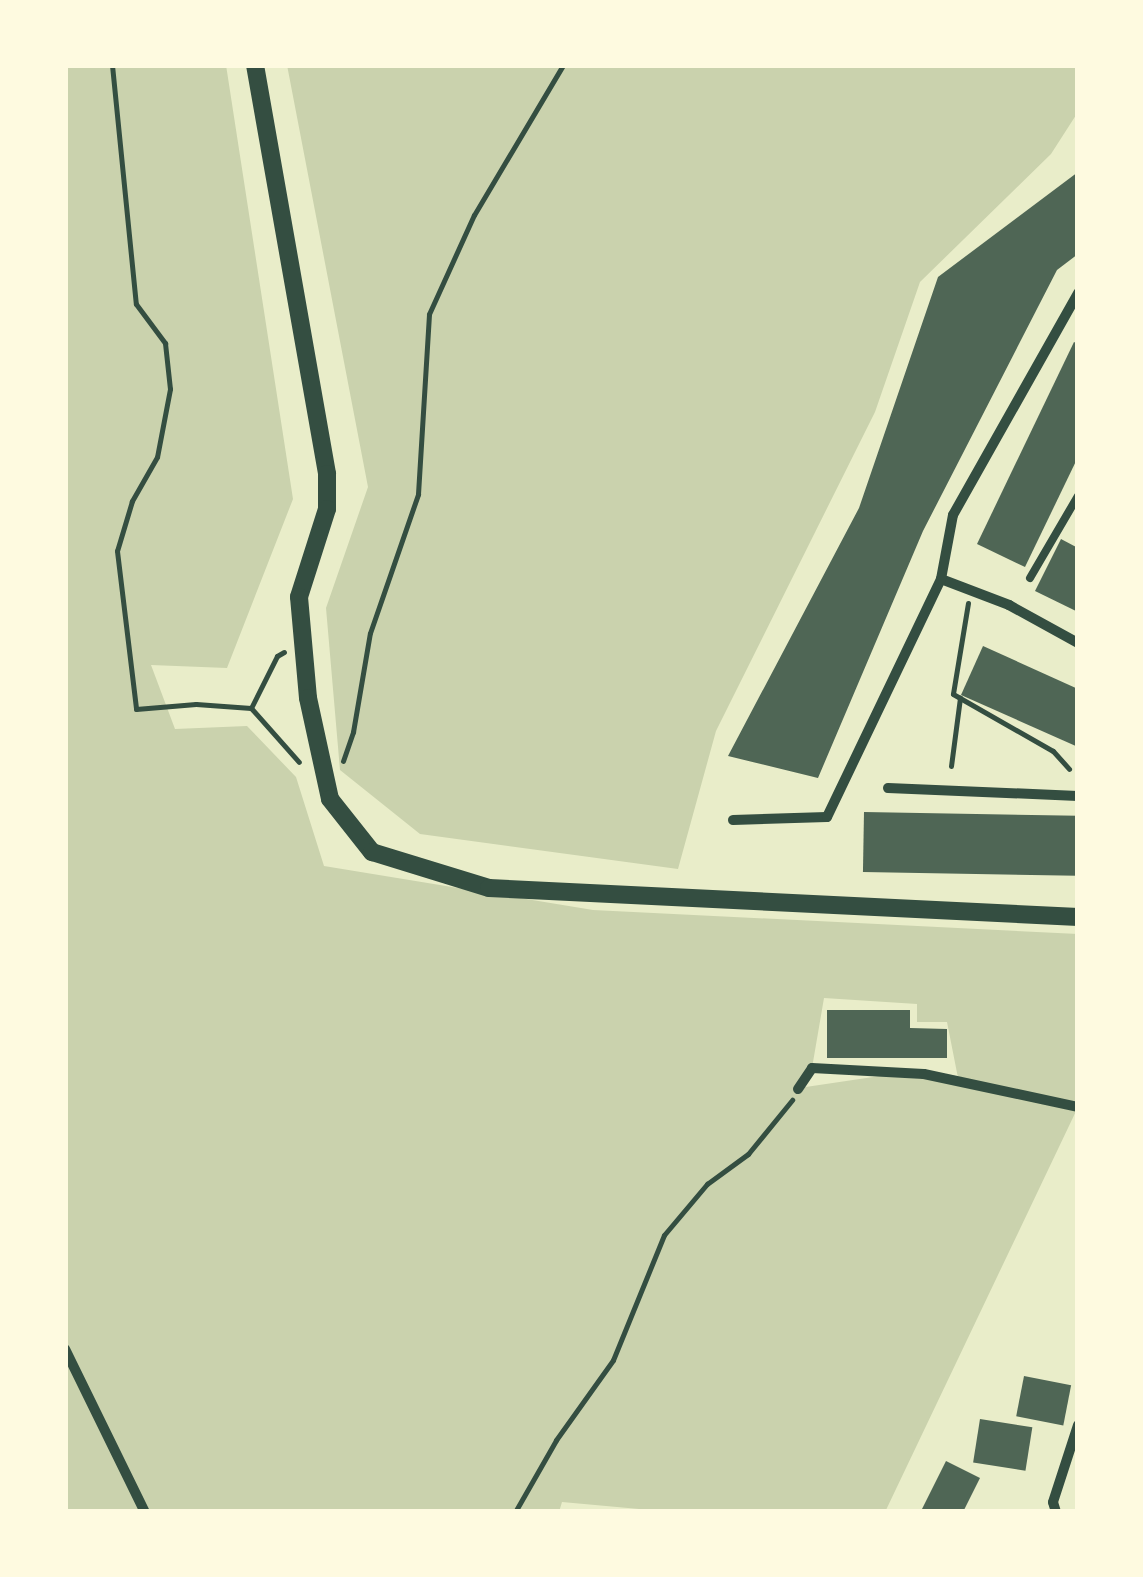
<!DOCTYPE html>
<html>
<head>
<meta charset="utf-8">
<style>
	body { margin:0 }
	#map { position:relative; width:1143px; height:1577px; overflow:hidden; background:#e9edc9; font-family:Raleway,sans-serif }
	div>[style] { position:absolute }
	.green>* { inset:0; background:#cad2ad }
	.building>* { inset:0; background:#4f6655; transform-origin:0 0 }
	.path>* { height:5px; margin:-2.5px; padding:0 2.5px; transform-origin:2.5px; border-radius:2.5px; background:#344e41 }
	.service>* { height:8px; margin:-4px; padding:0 4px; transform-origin:4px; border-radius:4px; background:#344e41 }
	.minor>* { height:10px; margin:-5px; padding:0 5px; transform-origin:5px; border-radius:5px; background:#344e41 }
	.tertiary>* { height:18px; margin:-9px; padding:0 9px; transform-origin:9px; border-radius:9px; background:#344e41 }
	span { translate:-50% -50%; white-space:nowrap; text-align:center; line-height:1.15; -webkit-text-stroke:9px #fefae0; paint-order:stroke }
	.frame { position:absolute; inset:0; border:68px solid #fefae0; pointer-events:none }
</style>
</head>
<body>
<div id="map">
	<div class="green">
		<div style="clip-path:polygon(evenodd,65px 65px,226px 65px,293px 499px,227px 668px,151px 665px,175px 729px,247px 726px,296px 777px,324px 866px,593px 910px,1078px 934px,1078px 1107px,886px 1510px,672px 1512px,562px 1502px,559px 1512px,65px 1512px,65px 65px,824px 998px,917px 1004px,917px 1022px,947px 1022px,959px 1083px,900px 1073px,799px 1088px,812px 1068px,824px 998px)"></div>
		<div style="clip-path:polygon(287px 65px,1078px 65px,1078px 112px,1051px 154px,920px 282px,875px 412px,716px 731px,678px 869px,420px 834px,340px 770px,326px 608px,368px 487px)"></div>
	</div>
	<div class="building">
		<div style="clip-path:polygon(1078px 172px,1078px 254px,1057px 270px,923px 531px,818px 778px,728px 756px,859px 508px,938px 277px)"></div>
		<div style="clip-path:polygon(1074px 342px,1078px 344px,1078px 457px,1025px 567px,977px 544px)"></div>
		<div style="clip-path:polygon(1061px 539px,1078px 548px,1078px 612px,1035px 591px)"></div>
		<div style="clip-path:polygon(983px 646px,1078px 689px,1078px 747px,961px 695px)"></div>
		<div style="left:864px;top:812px;width:214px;height:60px;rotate:1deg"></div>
		<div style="clip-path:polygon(827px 1010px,910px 1010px,910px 1028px,947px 1029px,947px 1058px,827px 1058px)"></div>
		<div style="left:1024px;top:1376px;width:48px;height:41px;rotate:11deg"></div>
		<div style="left:980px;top:1419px;width:53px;height:44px;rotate:9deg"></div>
		<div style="clip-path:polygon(946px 1461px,980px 1478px,963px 1512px,927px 1512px,922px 1509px)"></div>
	</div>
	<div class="path">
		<div style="left:112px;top:65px;width:240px;rotate:84.3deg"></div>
		<div style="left:136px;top:304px;width:49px;rotate:53.4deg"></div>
		<div style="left:165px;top:343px;width:46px;rotate:83.8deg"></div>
		<div style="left:170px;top:389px;width:69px;rotate:100.8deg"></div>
		<div style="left:157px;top:457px;width:51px;rotate:119.6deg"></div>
		<div style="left:132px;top:501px;width:52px;rotate:106.7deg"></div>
		<div style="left:117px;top:551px;width:159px;rotate:83.1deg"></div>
		<div style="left:136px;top:709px;width:60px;rotate:-4.8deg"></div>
		<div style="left:196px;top:704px;width:55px;rotate:4.2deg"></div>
		<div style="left:251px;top:708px;width:58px;rotate:-63.4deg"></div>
		<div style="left:277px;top:656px;width:8px;rotate:-30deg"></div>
		<div style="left:968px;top:603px;width:92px;rotate:99.4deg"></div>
		<div style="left:953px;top:694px;width:115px;rotate:29.7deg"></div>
		<div style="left:1053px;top:751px;width:24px;rotate:48deg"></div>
		<div style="left:251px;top:708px;width:72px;rotate:48.4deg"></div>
		<div style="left:343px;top:761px;width:31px;rotate:-71deg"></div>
		<div style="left:353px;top:732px;width:100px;rotate:-80.3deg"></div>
		<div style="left:370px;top:633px;width:147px;rotate:-70.9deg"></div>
		<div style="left:418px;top:494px;width:180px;rotate:-86.5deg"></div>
		<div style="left:429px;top:314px;width:109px;rotate:-65.6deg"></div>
		<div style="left:474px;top:215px;width:174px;rotate:-59.3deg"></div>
		<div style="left:951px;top:766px;width:69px;rotate:-82.5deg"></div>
		<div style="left:515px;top:1512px;width:83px;rotate:-60.3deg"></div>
		<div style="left:556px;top:1440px;width:98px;rotate:-54.5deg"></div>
		<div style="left:613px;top:1360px;width:135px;rotate:-67.8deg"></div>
		<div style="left:664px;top:1235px;width:67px;rotate:-49.9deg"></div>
		<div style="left:707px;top:1184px;width:51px;rotate:-36.2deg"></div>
		<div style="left:748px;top:1154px;width:70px;rotate:-50.8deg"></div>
	</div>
	<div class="service">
		<div style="left:1030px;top:578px;width:95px;rotate:-59.7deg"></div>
	</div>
	<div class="minor">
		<div style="left:941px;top:579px;width:73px;rotate:20.9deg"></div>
		<div style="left:1009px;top:605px;width:79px;rotate:28.8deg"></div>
		<div style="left:888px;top:788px;width:190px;rotate:2.4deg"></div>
		<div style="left:733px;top:820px;width:94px;rotate:-1.8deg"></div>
		<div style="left:827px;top:817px;width:264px;rotate:-64.4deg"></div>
		<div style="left:941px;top:579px;width:65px;rotate:-79.4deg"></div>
		<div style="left:953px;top:515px;width:255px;rotate:-60.6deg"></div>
		<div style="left:798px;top:1089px;width:25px;rotate:-56deg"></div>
		<div style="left:812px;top:1068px;width:112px;rotate:3.1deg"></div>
		<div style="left:924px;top:1074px;width:157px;rotate:12.1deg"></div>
		<div style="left:65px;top:1349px;width:182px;rotate:63.9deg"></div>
		<div style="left:1056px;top:1512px;width:10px;rotate:-107deg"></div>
		<div style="left:1053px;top:1502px;width:81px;rotate:-72deg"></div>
	</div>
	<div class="tertiary">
		<div style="left:255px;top:65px;width:415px;rotate:80deg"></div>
		<div style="left:327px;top:474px;width:35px;rotate:90deg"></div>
		<div style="left:327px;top:509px;width:92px;rotate:107.7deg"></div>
		<div style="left:299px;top:597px;width:101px;rotate:84.9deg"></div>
		<div style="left:308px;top:698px;width:103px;rotate:77.7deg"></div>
		<div style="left:330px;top:799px;width:68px;rotate:51.6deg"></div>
		<div style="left:372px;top:852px;width:122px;rotate:17.1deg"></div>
		<div style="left:489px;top:888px;width:590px;rotate:2.82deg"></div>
	</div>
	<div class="frame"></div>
</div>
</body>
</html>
